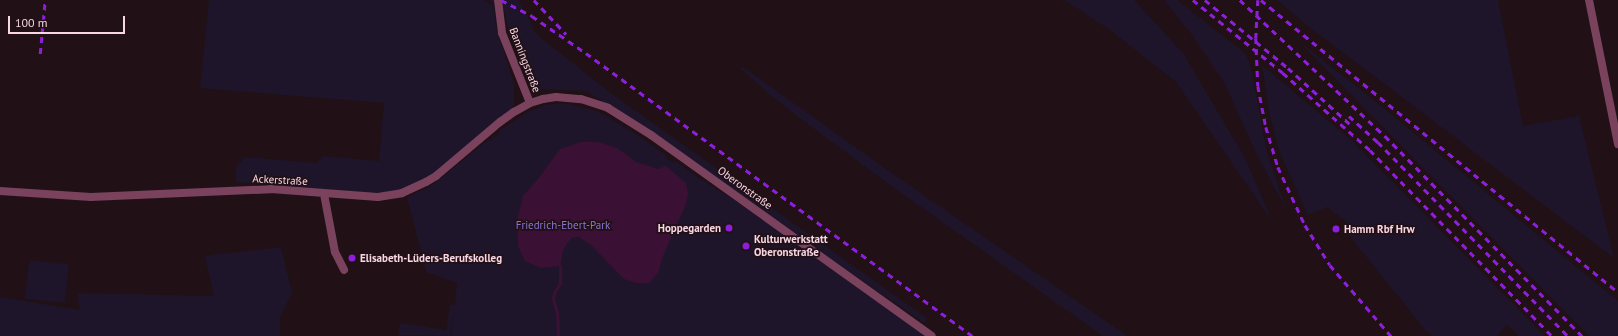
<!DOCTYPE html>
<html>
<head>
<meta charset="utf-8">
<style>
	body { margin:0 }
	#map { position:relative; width:1618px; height:336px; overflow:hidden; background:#211116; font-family:"PT Sans",sans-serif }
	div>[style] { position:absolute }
	.green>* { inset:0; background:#1e152a; transform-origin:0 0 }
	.water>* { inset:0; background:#3b1035 }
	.stream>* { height:2.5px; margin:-1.25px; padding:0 1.25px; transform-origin:1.25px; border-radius:1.25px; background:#3b1035 }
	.minor>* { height:8px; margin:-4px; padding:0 4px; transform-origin:4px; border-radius:4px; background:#7a425d }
	.tertiary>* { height:8px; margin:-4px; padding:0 4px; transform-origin:4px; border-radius:4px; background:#7a425d }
	.rail>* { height:2.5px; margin-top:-1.25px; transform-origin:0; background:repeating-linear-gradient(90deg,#8e1edd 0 6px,transparent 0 11px) }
	.dots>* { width:11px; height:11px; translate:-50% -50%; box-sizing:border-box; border:2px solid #211116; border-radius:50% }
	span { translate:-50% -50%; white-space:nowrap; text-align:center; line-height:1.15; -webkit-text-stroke:3.5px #211116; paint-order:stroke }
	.street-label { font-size:11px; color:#f9d6e4 }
	.park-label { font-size:11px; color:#8a73d2 }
	.poi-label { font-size:11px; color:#f9d6e4; font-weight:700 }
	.right { translate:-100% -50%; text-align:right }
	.left { translate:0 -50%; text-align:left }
	.scale { position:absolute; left:8px; top:16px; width:117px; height:18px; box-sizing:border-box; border:2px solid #f9d6e4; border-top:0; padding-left:5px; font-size:12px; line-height:14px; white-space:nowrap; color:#f9d6e4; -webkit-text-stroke:3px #211116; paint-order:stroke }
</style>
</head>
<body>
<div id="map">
	<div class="green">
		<div style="clip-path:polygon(209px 0,483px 0,494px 6px,496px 27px,514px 84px,514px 112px,449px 165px,402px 193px,356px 192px,236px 182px,236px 167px,245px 157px,317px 163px,323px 156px,379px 161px,384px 103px,200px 88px)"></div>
		<div style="clip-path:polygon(488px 0,519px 0,536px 34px,612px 94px,928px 319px,924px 323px,736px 194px,628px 117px,586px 91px,537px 89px,522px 68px,508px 28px,505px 11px)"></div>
		<div style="clip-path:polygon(1065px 0,1134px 0,1183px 53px,1246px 160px,1272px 221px,1176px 82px,1110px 30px)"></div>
		<div style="clip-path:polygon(1164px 0,1177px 0,1246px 54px,1251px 68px,1267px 153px,1286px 209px,1257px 155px,1224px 82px,1193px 36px)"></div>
		<div style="clip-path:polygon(1277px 0,1498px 0,1523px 126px,1579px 116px,1614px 258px,1312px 29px)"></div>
		<div style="clip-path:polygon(1297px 40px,1375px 101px,1618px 301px,1618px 336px,1589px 336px)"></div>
		<div style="clip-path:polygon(1262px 65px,1353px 142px,1545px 336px,1519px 336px,1507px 325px,1497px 336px,1433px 336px,1426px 331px,1349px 235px,1348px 223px,1327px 207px,1308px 215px,1280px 153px,1269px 112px)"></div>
		<div style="clip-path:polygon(743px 67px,883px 167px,1127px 336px,1103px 336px,879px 177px,801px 119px,769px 94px,741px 69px)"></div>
		<div style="clip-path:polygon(564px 103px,597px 111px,636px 134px,667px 156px,666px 158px,675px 163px,674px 160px,699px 178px,819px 253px,927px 336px,451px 336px,454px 309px,450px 336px,398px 335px,400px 323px,446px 330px,450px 304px,455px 305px,457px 283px,426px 272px,407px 197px,431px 186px,489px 139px,489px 141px,500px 133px,500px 130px,506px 126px,528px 112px,546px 105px)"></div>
		<div style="clip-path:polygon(281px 247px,292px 293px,280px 317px,280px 336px,0 336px,0 297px,80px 310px,77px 293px,214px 296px,205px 256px)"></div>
		<div style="left:29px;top:260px;width:40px;height:39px;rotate:6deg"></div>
	</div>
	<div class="water">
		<div style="clip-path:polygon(581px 142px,598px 142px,617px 148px,636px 162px,658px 169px,666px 166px,686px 183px,688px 194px,686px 204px,663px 256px,658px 273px,649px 283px,636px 283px,624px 279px,591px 245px,579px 237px,573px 237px,568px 242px,563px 251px,560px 266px,541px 268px,525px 261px,518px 246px,518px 216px,523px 196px,538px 179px,560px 149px)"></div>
	</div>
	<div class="stream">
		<div style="left:558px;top:336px;width:23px;rotate:-92deg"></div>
		<div style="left:557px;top:313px;width:15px;rotate:-106deg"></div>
		<div style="left:553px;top:299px;width:6px;rotate:-81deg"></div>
		<div style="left:554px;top:293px;width:12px;rotate:-59deg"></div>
		<div style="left:560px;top:283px;width:17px;rotate:-90deg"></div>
	</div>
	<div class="minor">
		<div style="left:498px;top:0;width:33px;rotate:83deg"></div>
		<div style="left:502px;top:33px;width:75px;rotate:68.2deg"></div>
		<div style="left:0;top:191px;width:91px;rotate:3.8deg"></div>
		<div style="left:91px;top:197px;width:180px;rotate:-2.5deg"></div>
		<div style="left:271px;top:189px;width:107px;rotate:4.3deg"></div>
		<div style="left:378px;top:197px;width:24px;rotate:-9deg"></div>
		<div style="left:402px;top:193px;width:26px;rotate:-25deg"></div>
		<div style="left:426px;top:182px;width:12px;rotate:-31deg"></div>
		<div style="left:436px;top:176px;width:84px;rotate:-40.2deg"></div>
		<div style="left:500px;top:122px;width:17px;rotate:-36deg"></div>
		<div style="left:514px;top:112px;width:18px;rotate:-29deg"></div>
		<div style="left:530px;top:103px;width:14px;rotate:-17deg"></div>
		<div style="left:543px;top:99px;width:13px;rotate:-9deg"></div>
		<div style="left:556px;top:97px;width:25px;rotate:5deg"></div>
		<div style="left:581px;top:99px;width:28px;rotate:18deg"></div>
		<div style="left:608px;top:108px;width:51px;rotate:32.1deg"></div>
		<div style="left:651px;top:135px;width:345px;rotate:35.6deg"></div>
		<div style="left:324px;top:194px;width:59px;rotate:79.3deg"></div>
		<div style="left:335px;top:252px;width:20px;rotate:63deg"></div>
	</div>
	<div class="tertiary">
		<div style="left:1589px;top:0;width:147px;rotate:78.6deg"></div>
	</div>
	<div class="rail">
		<div style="left:501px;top:0;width:35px;rotate:27deg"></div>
		<div style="left:532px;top:16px;width:65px;rotate:34.4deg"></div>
		<div style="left:586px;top:53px;width:479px;rotate:36.2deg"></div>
		<div style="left:534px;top:0;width:47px;rotate:46.7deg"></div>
		<div style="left:1193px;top:0;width:116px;rotate:39deg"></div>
		<div style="left:1283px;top:73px;width:116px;rotate:41.5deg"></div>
		<div style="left:1370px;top:150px;width:260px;rotate:45.6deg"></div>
		<div style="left:1205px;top:0;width:107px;rotate:39.3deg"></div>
		<div style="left:1288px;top:68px;width:86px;rotate:42.2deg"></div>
		<div style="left:1240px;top:0;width:199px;rotate:43.2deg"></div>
		<div style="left:1385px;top:136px;width:281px;rotate:45.4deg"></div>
		<div style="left:1258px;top:0;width:38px;rotate:93deg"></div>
		<div style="left:1256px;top:38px;width:48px;rotate:87.6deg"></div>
		<div style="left:1258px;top:86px;width:42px;rotate:79deg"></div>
		<div style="left:1266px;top:127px;width:42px;rotate:73.3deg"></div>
		<div style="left:1278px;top:167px;width:64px;rotate:65deg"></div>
		<div style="left:1305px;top:225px;width:47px;rotate:58deg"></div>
		<div style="left:1330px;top:265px;width:94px;rotate:49.3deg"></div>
		<div style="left:1261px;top:0;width:461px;rotate:39.3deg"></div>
		<div style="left:40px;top:54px;width:54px;rotate:-84.7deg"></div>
		<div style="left:1349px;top:116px;width:39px;rotate:42deg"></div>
		<div style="left:1378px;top:142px;width:272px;rotate:45.6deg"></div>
	</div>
	<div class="dots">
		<div style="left:729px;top:228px;background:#8e1edd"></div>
		<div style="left:1336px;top:229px;background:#8e1edd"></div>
		<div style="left:746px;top:246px;background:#8e1edd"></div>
		<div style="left:352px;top:258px;background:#8e1edd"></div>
	</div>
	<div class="street-label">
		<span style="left:525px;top:60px;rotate:69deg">Banningstraße</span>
		<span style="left:280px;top:180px;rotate:3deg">Ackerstraße</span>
		<span style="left:745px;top:188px;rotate:36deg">Oberonstraße</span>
	</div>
	<div class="park-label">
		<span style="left:563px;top:225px">Friedrich-Ebert-Park</span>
	</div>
	<div class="poi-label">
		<span class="right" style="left:721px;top:228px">Hoppegarden</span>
		<span class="left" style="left:1344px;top:229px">Hamm Rbf Hrw</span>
		<span class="left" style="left:754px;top:246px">Kulturwerkstatt<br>Oberonstraße</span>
		<span class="left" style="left:360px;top:258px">Elisabeth-Lüders-Berufskolleg</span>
	</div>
	<div class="scale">100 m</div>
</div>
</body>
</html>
